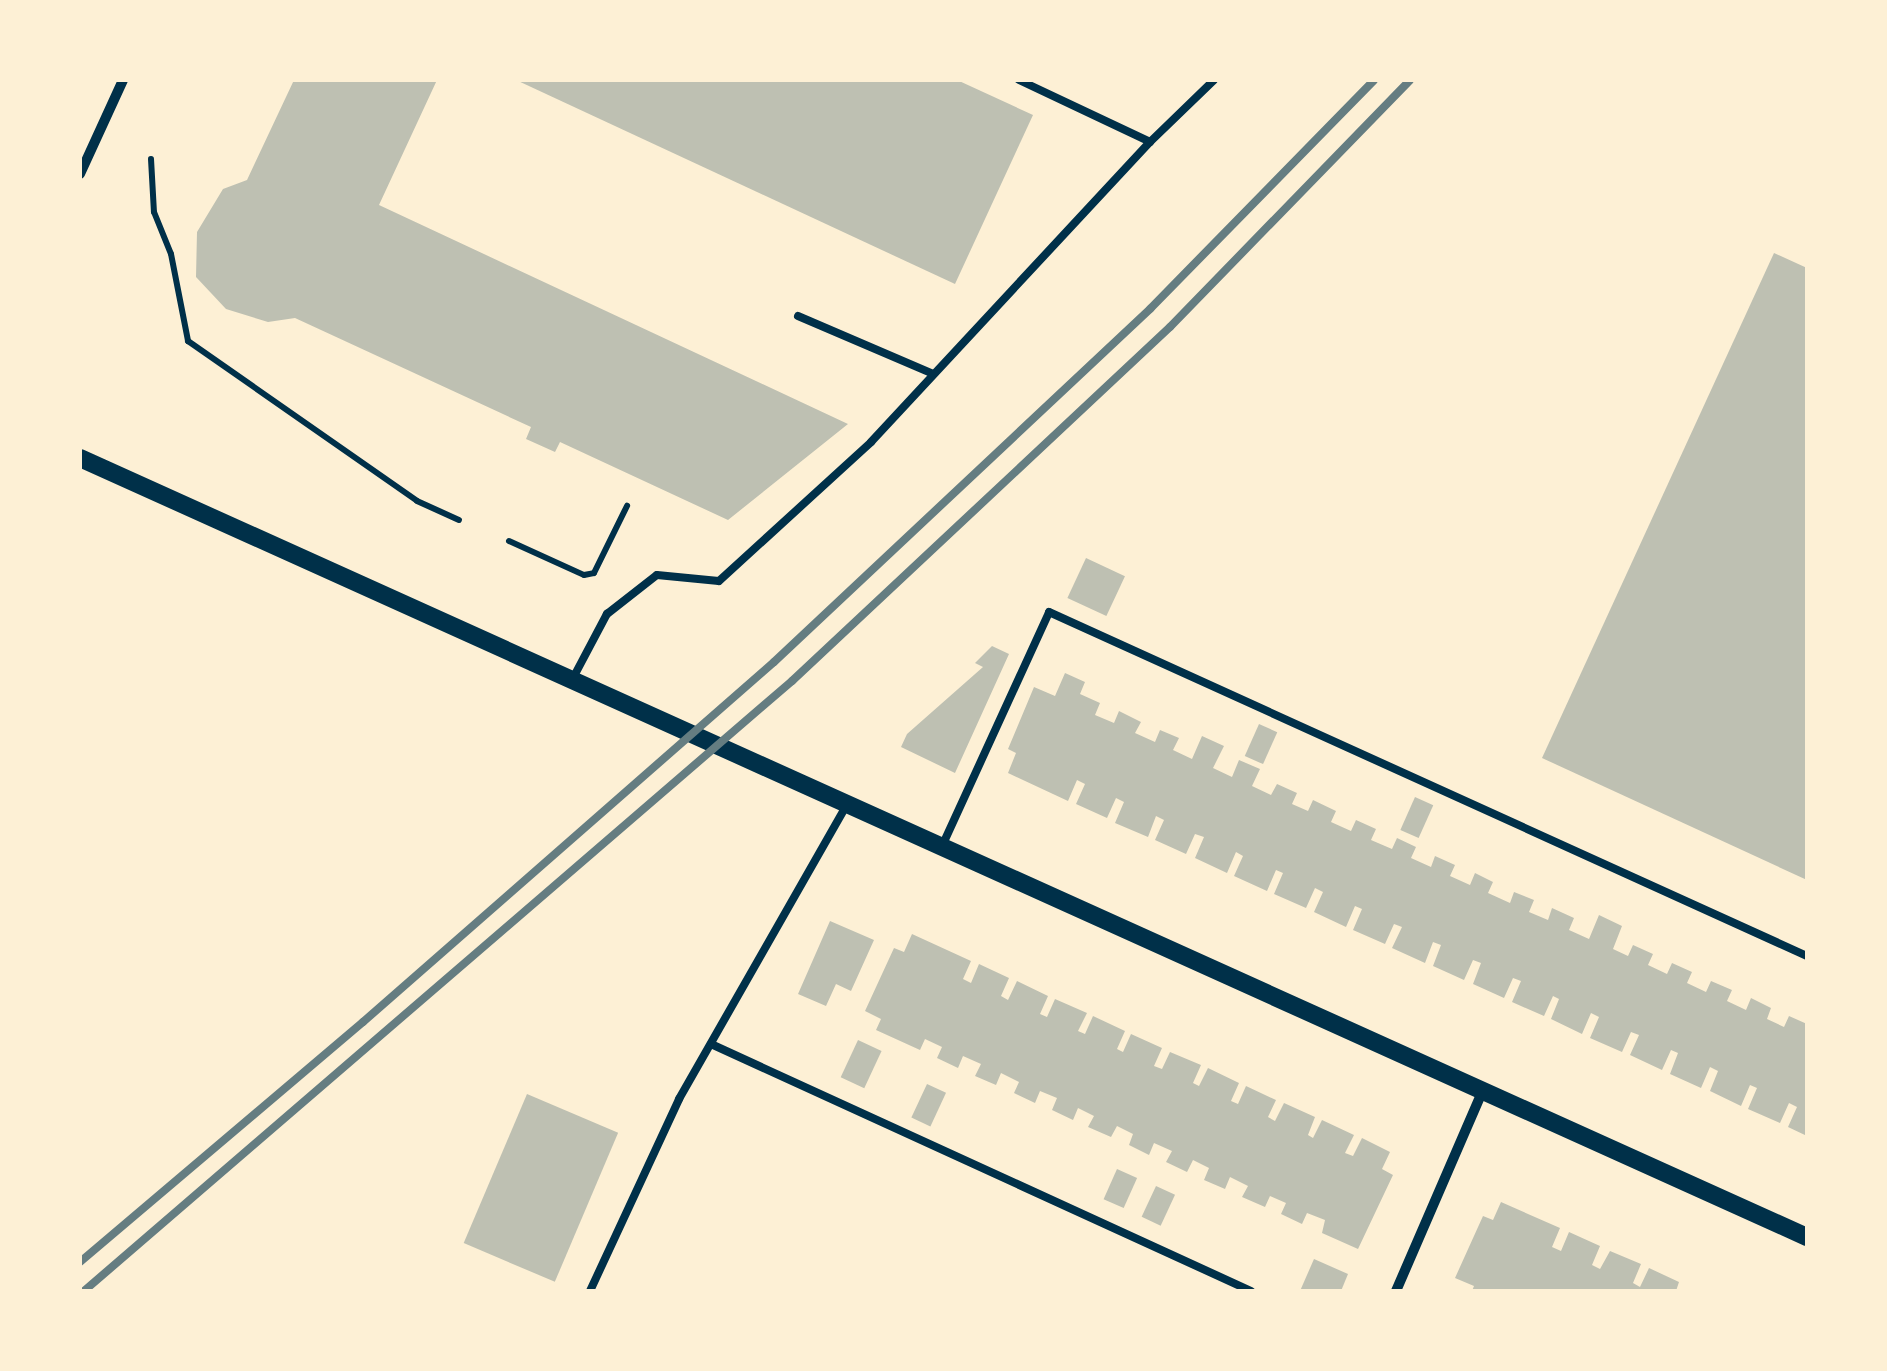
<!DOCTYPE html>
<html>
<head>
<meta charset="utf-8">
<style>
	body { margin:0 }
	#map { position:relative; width:1887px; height:1371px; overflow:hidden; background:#fdf0d5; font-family:"Work Sans",sans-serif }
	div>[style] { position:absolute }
	.building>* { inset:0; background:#bec0b2; transform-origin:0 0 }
	.path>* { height:6px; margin:-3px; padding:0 3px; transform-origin:3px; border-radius:3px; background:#003049 }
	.service>* { height:8px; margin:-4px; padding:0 4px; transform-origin:4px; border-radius:4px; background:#003049 }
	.minor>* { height:10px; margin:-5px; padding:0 5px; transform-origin:5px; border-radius:5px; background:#003049 }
	.tertiary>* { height:18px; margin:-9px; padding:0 9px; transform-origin:9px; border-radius:9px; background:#003049 }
	.rail>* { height:8px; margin:-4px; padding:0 4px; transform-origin:4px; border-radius:4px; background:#657d81 }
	span { translate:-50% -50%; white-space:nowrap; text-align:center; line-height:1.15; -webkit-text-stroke:8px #fdf0d5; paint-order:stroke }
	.frame { position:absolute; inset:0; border:82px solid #fdf0d5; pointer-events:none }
</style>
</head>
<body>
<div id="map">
	<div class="building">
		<div style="clip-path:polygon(294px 80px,437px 80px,379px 205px,848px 424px,728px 520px,560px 442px,555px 452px,526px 439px,531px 427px,295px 318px,268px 322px,226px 309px,196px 277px,197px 232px,223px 189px,247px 180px)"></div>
		<div style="clip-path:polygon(516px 80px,957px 80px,1033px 115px,955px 284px)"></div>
		<div style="clip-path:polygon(1774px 253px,1807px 268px,1807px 880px,1542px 758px)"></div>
		<div style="left:1086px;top:558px;width:43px;height:44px;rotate:25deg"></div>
		<div style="clip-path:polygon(992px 646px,1009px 654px,955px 773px,901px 747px,907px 734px,983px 667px,975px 663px)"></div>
		<div style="clip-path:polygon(1065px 673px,1085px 682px,1080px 694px,1100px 703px,1095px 715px,1114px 723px,1119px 711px,1141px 722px,1135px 733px,1155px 742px,1160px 730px,1179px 738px,1173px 750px,1192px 759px,1202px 736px,1224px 746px,1213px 768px,1232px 777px,1239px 760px,1260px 769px,1252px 786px,1271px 795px,1277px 784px,1297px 793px,1292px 804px,1308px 811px,1313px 800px,1336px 811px,1331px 822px,1351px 831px,1356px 820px,1376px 829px,1371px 840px,1392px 849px,1397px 838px,1416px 847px,1411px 858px,1431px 867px,1435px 856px,1455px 865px,1450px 876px,1470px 885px,1475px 873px,1493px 882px,1488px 893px,1510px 903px,1514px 892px,1534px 900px,1529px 912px,1548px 920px,1552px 908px,1574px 918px,1569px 930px,1589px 939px,1599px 915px,1622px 926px,1613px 949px,1628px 956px,1633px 945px,1653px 954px,1648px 965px,1667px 974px,1672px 963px,1692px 972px,1687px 983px,1706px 992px,1711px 981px,1732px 990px,1727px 1001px,1746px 1010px,1751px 998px,1771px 1008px,1767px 1019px,1784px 1027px,1789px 1016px,1807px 1024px,1807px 1136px,1788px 1127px,1797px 1107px,1789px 1103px,1780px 1123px,1748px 1109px,1757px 1088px,1750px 1085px,1741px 1106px,1710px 1091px,1718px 1071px,1710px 1067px,1701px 1088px,1670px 1074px,1678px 1053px,1671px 1050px,1662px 1070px,1630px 1055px,1639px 1035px,1631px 1032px,1622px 1052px,1590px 1038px,1599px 1017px,1591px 1013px,1582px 1034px,1551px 1019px,1559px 999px,1553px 996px,1544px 1016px,1512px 1002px,1521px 981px,1513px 978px,1504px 998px,1473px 984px,1481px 963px,1473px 960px,1464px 980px,1433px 966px,1441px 945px,1433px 942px,1425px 963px,1392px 948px,1402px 927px,1394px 924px,1385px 944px,1353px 930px,1362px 909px,1355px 906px,1346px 927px,1314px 912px,1323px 892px,1315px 888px,1306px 908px,1274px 894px,1283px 873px,1276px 870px,1267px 891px,1234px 876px,1243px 856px,1236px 852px,1227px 873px,1195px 858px,1204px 837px,1195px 834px,1186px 854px,1155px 840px,1164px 820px,1156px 816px,1148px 837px,1115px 823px,1124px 802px,1116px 798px,1107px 818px,1076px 804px,1085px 784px,1077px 780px,1068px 801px,1008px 773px,1016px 753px,1008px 749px,1034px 687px,1055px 696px)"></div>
		<div style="left:1259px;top:724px;width:20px;height:35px;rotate:24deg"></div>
		<div style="left:1415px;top:797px;width:20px;height:36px;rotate:24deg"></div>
		<div style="clip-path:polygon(830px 921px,874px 940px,851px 991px,836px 984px,826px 1006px,798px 994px)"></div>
		<div style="clip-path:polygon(912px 934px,971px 961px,963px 979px,971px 983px,979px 964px,1009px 978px,1001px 996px,1008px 1000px,1017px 981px,1048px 996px,1040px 1014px,1047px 1017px,1055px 999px,1087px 1013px,1078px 1031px,1085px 1034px,1093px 1016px,1125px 1031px,1117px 1049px,1123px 1052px,1131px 1034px,1162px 1048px,1154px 1066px,1162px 1069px,1170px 1052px,1201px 1065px,1193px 1083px,1199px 1086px,1208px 1068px,1239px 1083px,1231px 1101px,1238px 1104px,1246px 1086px,1276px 1100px,1268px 1117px,1275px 1121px,1284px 1103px,1315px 1117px,1308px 1135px,1313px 1138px,1322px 1120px,1354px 1135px,1345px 1153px,1353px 1156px,1362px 1138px,1390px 1152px,1382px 1169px,1393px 1175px,1358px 1249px,1322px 1233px,1325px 1220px,1307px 1213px,1302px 1224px,1281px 1214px,1286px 1203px,1270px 1196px,1265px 1207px,1242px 1197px,1248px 1186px,1230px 1177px,1225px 1189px,1204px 1180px,1209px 1168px,1193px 1160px,1187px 1172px,1166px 1162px,1172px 1151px,1154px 1143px,1149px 1155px,1129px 1145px,1133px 1134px,1117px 1126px,1111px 1137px,1088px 1127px,1094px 1116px,1078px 1108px,1073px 1120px,1052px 1110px,1057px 1098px,1040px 1091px,1035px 1103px,1014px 1093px,1019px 1082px,1001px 1073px,996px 1085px,975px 1076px,981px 1064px,963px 1056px,958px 1068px,937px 1058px,942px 1047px,925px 1039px,920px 1050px,876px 1030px,881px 1019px,865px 1011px,894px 948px,904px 952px)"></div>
		<div style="left:858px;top:1040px;width:26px;height:41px;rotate:25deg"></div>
		<div style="left:927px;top:1084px;width:21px;height:37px;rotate:25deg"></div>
		<div style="left:527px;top:1094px;width:99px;height:162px;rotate:23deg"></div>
		<div style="left:1117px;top:1169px;width:22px;height:33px;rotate:24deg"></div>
		<div style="left:1156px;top:1186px;width:21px;height:34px;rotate:25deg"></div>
		<div style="clip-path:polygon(1501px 1202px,1560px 1228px,1552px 1247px,1561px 1251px,1569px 1232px,1600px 1246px,1592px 1265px,1600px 1269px,1610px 1251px,1641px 1264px,1633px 1283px,1640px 1287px,1649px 1268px,1679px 1282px,1676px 1291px,1472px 1291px,1474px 1286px,1455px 1278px,1483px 1216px,1493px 1220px)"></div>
		<div style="clip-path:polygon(1314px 1259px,1348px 1274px,1341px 1291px,1300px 1291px)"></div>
	</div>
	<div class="path">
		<div style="left:151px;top:159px;width:53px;rotate:86.8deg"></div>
		<div style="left:154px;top:212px;width:45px;rotate:68deg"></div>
		<div style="left:171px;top:254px;width:89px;rotate:78.9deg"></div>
		<div style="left:188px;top:341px;width:279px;rotate:34.9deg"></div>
		<div style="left:417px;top:501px;width:46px;rotate:24.3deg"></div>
		<div style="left:509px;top:541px;width:82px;rotate:24.4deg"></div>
		<div style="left:584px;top:575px;width:10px;rotate:-11deg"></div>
		<div style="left:594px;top:573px;width:75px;rotate:-63.8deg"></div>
	</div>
	<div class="service">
		<div style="left:1019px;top:80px;width:145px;rotate:25.3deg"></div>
		<div style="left:798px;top:316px;width:147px;rotate:23.2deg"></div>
		<div style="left:572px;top:680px;width:75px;rotate:-62.1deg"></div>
		<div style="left:607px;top:614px;width:63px;rotate:-38deg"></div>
		<div style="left:657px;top:575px;width:62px;rotate:5.5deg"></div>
		<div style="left:719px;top:581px;width:206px;rotate:-42.4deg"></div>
		<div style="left:871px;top:442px;width:410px;rotate:-47.1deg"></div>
		<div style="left:1150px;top:142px;width:89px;rotate:-44.1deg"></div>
		<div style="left:943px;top:844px;width:255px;rotate:-65.4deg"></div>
		<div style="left:1049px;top:612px;width:832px;rotate:24.41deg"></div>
		<div style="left:711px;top:1044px;width:594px;rotate:24.58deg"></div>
		<div style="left:590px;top:1291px;width:212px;rotate:-65.1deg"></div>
		<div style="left:679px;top:1099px;width:339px;rotate:-60.3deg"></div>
	</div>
	<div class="minor">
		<div style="left:80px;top:174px;width:103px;rotate:-65.4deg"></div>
		<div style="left:1396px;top:1291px;width:219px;rotate:-66.6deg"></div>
	</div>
	<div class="tertiary">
		<div style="left:80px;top:458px;width:1895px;rotate:24.28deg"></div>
	</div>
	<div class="rail">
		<div style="left:80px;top:1262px;width:371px;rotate:-40.3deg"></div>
		<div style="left:363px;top:1022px;width:546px;rotate:-41.22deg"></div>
		<div style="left:774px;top:662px;width:516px;rotate:-43.19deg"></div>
		<div style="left:1150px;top:309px;width:320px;rotate:-45.6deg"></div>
		<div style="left:84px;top:1291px;width:935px;rotate:-40.75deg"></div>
		<div style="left:792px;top:681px;width:518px;rotate:-43.12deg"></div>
		<div style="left:1170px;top:327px;width:344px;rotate:-45.8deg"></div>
	</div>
	<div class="frame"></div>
</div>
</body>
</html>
